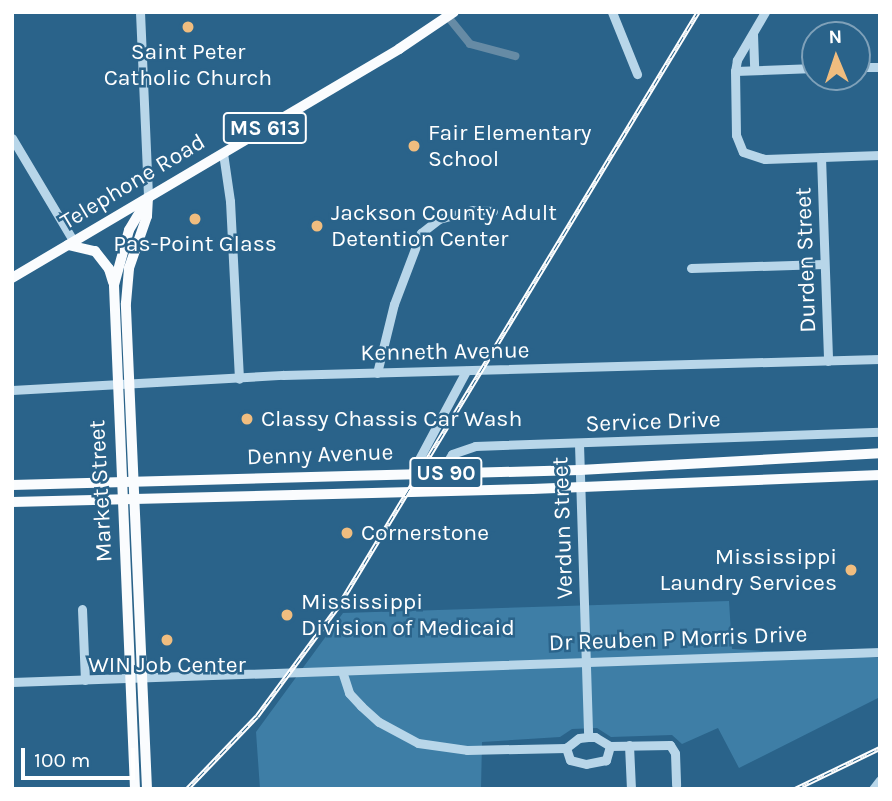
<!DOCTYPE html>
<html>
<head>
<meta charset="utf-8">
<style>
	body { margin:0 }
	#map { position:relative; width:892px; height:801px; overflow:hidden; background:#2a638a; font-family:Karla,sans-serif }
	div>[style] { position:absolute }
	.green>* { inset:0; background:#3e7ea6 }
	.canal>* { height:8px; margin:-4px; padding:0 4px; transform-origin:4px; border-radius:4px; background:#668ba5 }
	.minor>* { height:9px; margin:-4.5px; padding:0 4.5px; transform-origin:4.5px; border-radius:4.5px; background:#b8d6e9 }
	.major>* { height:10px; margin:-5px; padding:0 5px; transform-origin:5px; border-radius:5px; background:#fafcfe }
	.rail>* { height:5px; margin-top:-2.5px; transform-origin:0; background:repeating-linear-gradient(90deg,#2a638a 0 8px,#fff 0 16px); box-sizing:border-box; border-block:2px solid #fff }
	.dots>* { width:19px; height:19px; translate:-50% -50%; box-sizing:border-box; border:4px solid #2a638a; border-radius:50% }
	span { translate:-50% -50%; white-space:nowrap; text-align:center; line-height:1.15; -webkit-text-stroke:5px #2a638a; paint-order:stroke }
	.shield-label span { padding:2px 5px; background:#2a638a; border:2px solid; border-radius:5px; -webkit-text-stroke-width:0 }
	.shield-label { font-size:21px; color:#fff; font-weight:700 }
	.poi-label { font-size:23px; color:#fff }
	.left { translate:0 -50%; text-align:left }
	.right { translate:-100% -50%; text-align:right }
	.street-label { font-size:23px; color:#fff }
	.frame { position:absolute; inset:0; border:14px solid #fff; pointer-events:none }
	.north { position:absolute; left:801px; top:21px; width:70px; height:70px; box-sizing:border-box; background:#2a638a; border:2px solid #7fa1b9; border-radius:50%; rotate:358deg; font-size:19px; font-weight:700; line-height:28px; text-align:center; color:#fff }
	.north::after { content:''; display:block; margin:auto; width:24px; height:32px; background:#f0bd7f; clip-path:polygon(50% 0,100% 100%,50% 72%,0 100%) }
	.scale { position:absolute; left:21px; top:748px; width:114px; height:32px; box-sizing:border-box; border:4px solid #fff; border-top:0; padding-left:9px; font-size:21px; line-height:24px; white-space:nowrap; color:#fff; -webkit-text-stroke:5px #2a638a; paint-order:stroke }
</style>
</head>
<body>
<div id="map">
	<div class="green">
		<div style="clip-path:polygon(729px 601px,732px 649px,880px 658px,880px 697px,739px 768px,718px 728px,682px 744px,672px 735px,611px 737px,597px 728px,572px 729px,560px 737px,482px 742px,481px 789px,260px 789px,256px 732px,343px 613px)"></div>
	</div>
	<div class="canal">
		<div style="left:444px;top:12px;width:41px;rotate:50.9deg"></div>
		<div style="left:470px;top:44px;width:47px;rotate:14.9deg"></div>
	</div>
	<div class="minor">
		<div style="left:140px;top:12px;width:186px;rotate:87.5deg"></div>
		<div style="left:612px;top:12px;width:67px;rotate:68deg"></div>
		<div style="left:765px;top:12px;width:56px;rotate:120.3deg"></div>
		<div style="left:737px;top:60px;width:11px;rotate:100deg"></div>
		<div style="left:735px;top:71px;width:64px;rotate:89.1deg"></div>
		<div style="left:736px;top:135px;width:18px;rotate:68deg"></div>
		<div style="left:743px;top:152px;width:23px;rotate:18deg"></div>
		<div style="left:765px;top:159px;width:115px;rotate:-2deg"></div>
		<div style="left:753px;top:34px;width:36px;rotate:88deg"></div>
		<div style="left:857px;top:67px;width:23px"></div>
		<div style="left:735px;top:71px;width:80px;rotate:-2.1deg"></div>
		<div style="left:12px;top:138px;width:121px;rotate:59.2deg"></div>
		<div style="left:223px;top:153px;width:49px;rotate:81.7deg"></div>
		<div style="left:230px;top:201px;width:178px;rotate:87.1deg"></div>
		<div style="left:821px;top:157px;width:204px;rotate:88deg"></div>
		<div style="left:691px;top:268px;width:133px;rotate:-1.7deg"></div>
		<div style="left:377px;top:373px;width:71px;rotate:-76.2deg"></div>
		<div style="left:394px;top:304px;width:76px;rotate:-69.2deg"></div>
		<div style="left:421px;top:233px;width:23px;rotate:-38deg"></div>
		<div style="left:439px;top:219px;width:34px;rotate:-15deg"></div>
		<div style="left:472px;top:210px;width:21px;rotate:3deg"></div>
		<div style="left:12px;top:390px;width:271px;rotate:-3.2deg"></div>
		<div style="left:283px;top:375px;width:597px;rotate:-1.54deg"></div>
		<div style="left:579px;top:444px;width:293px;rotate:88.2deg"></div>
		<div style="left:411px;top:474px;width:117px;rotate:-61.9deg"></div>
		<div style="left:440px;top:474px;width:23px;rotate:-59deg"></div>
		<div style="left:452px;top:454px;width:24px;rotate:-19deg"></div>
		<div style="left:475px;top:446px;width:405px;rotate:-2deg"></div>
		<div style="left:82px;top:609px;width:71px;rotate:87.6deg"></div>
		<div style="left:342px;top:671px;width:23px;rotate:72deg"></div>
		<div style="left:349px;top:693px;width:18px;rotate:47deg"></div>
		<div style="left:361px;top:706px;width:24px;rotate:42deg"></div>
		<div style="left:379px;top:722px;width:44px;rotate:28.3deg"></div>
		<div style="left:418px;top:743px;width:49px;rotate:8.1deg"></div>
		<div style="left:467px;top:750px;width:99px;rotate:-1.2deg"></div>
		<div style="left:12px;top:682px;width:869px;rotate:-1.98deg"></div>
		<div style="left:588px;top:737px;width:7px"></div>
		<div style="left:595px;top:737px;width:17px;rotate:31deg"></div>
		<div style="left:610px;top:746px;width:15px;rotate:106deg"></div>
		<div style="left:606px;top:760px;width:20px;rotate:169deg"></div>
		<div style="left:586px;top:764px;width:16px;rotate:-166deg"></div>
		<div style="left:570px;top:760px;width:13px;rotate:-108deg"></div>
		<div style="left:566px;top:748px;width:16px;rotate:-38deg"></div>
		<div style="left:579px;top:738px;width:9px;rotate:-6deg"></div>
		<div style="left:629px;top:745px;width:44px;rotate:87.4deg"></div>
		<div style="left:610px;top:746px;width:60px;rotate:-1deg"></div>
		<div style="left:670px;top:745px;width:9px;rotate:58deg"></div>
		<div style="left:675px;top:753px;width:32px;rotate:88deg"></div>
		<div style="left:873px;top:789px;width:11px;rotate:-52deg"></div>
	</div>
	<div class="major">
		<div style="left:68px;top:245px;width:28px;rotate:13deg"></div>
		<div style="left:95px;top:251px;width:23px;rotate:52deg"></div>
		<div style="left:109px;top:269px;width:14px;rotate:73deg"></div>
		<div style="left:12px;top:278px;width:450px;rotate:-30.6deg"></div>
		<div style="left:399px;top:49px;width:66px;rotate:-33.9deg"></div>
		<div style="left:12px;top:485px;width:568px;rotate:-1.51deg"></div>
		<div style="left:580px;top:470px;width:300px;rotate:-3.2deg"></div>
		<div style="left:12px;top:502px;width:520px;rotate:-1.43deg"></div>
		<div style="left:532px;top:489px;width:348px;rotate:-2.3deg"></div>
		<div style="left:135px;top:789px;width:504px;rotate:-92.39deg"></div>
		<div style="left:114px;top:285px;width:57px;rotate:-74.7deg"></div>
		<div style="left:129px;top:230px;width:37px;rotate:-59deg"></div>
		<div style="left:147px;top:789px;width:486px;rotate:-92.5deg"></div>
		<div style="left:126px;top:303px;width:35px;rotate:-85deg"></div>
		<div style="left:129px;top:268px;width:55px;rotate:-70.9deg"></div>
		<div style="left:147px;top:216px;width:18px;rotate:-87deg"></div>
	</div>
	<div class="rail">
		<div style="left:187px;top:789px;width:101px;rotate:-46.2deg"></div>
		<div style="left:257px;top:716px;width:138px;rotate:-53.5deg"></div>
		<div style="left:339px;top:605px;width:693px;rotate:-58.81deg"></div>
		<div style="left:795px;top:789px;width:94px;rotate:-25.8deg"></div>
	</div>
	<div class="dots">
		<div style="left:188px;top:27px;background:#f0bd7f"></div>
		<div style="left:414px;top:146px;background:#f0bd7f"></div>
		<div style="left:195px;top:219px;background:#f0bd7f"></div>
		<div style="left:317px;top:226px;background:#f0bd7f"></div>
		<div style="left:247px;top:419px;background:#f0bd7f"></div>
		<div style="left:347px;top:533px;background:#f0bd7f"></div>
		<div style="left:851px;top:570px;background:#f0bd7f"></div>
		<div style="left:287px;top:615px;background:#f0bd7f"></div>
		<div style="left:167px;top:640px;background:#f0bd7f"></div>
	</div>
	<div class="shield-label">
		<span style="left:265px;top:128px">MS 613</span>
		<span style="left:446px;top:473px">US 90</span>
	</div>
	<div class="poi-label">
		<span style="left:188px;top:65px">Saint Peter<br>Catholic Church</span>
		<span class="left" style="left:428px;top:146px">Fair Elementary<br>School</span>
		<span class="left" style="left:331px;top:226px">Jackson County Adult<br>Detention Center</span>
		<span style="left:195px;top:244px">Pas-Point Glass</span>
		<span class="left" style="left:261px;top:419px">Classy Chassis Car Wash</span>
		<span class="left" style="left:361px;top:533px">Cornerstone</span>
		<span class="right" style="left:837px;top:570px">Mississippi<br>Laundry Services</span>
		<span class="left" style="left:301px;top:615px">Mississippi<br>Division of Medicaid</span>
		<span style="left:167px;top:665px">WIN Job Center</span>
	</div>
	<div class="street-label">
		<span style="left:133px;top:182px;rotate:-31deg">Telephone Road</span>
		<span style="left:806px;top:260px;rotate:-92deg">Durden Street</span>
		<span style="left:445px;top:352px;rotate:-1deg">Kenneth Avenue</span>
		<span style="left:653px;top:422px;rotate:-2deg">Service Drive</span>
		<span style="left:320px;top:455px;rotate:-2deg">Denny Avenue</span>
		<span style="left:101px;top:491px;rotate:-93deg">Market Street</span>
		<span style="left:563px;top:528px;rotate:-92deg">Verdun Street</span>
		<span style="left:678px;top:639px;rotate:-2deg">Dr Reuben P Morris Drive</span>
	</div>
	<div class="frame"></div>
	<div class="north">N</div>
	<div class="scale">100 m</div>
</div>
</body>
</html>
